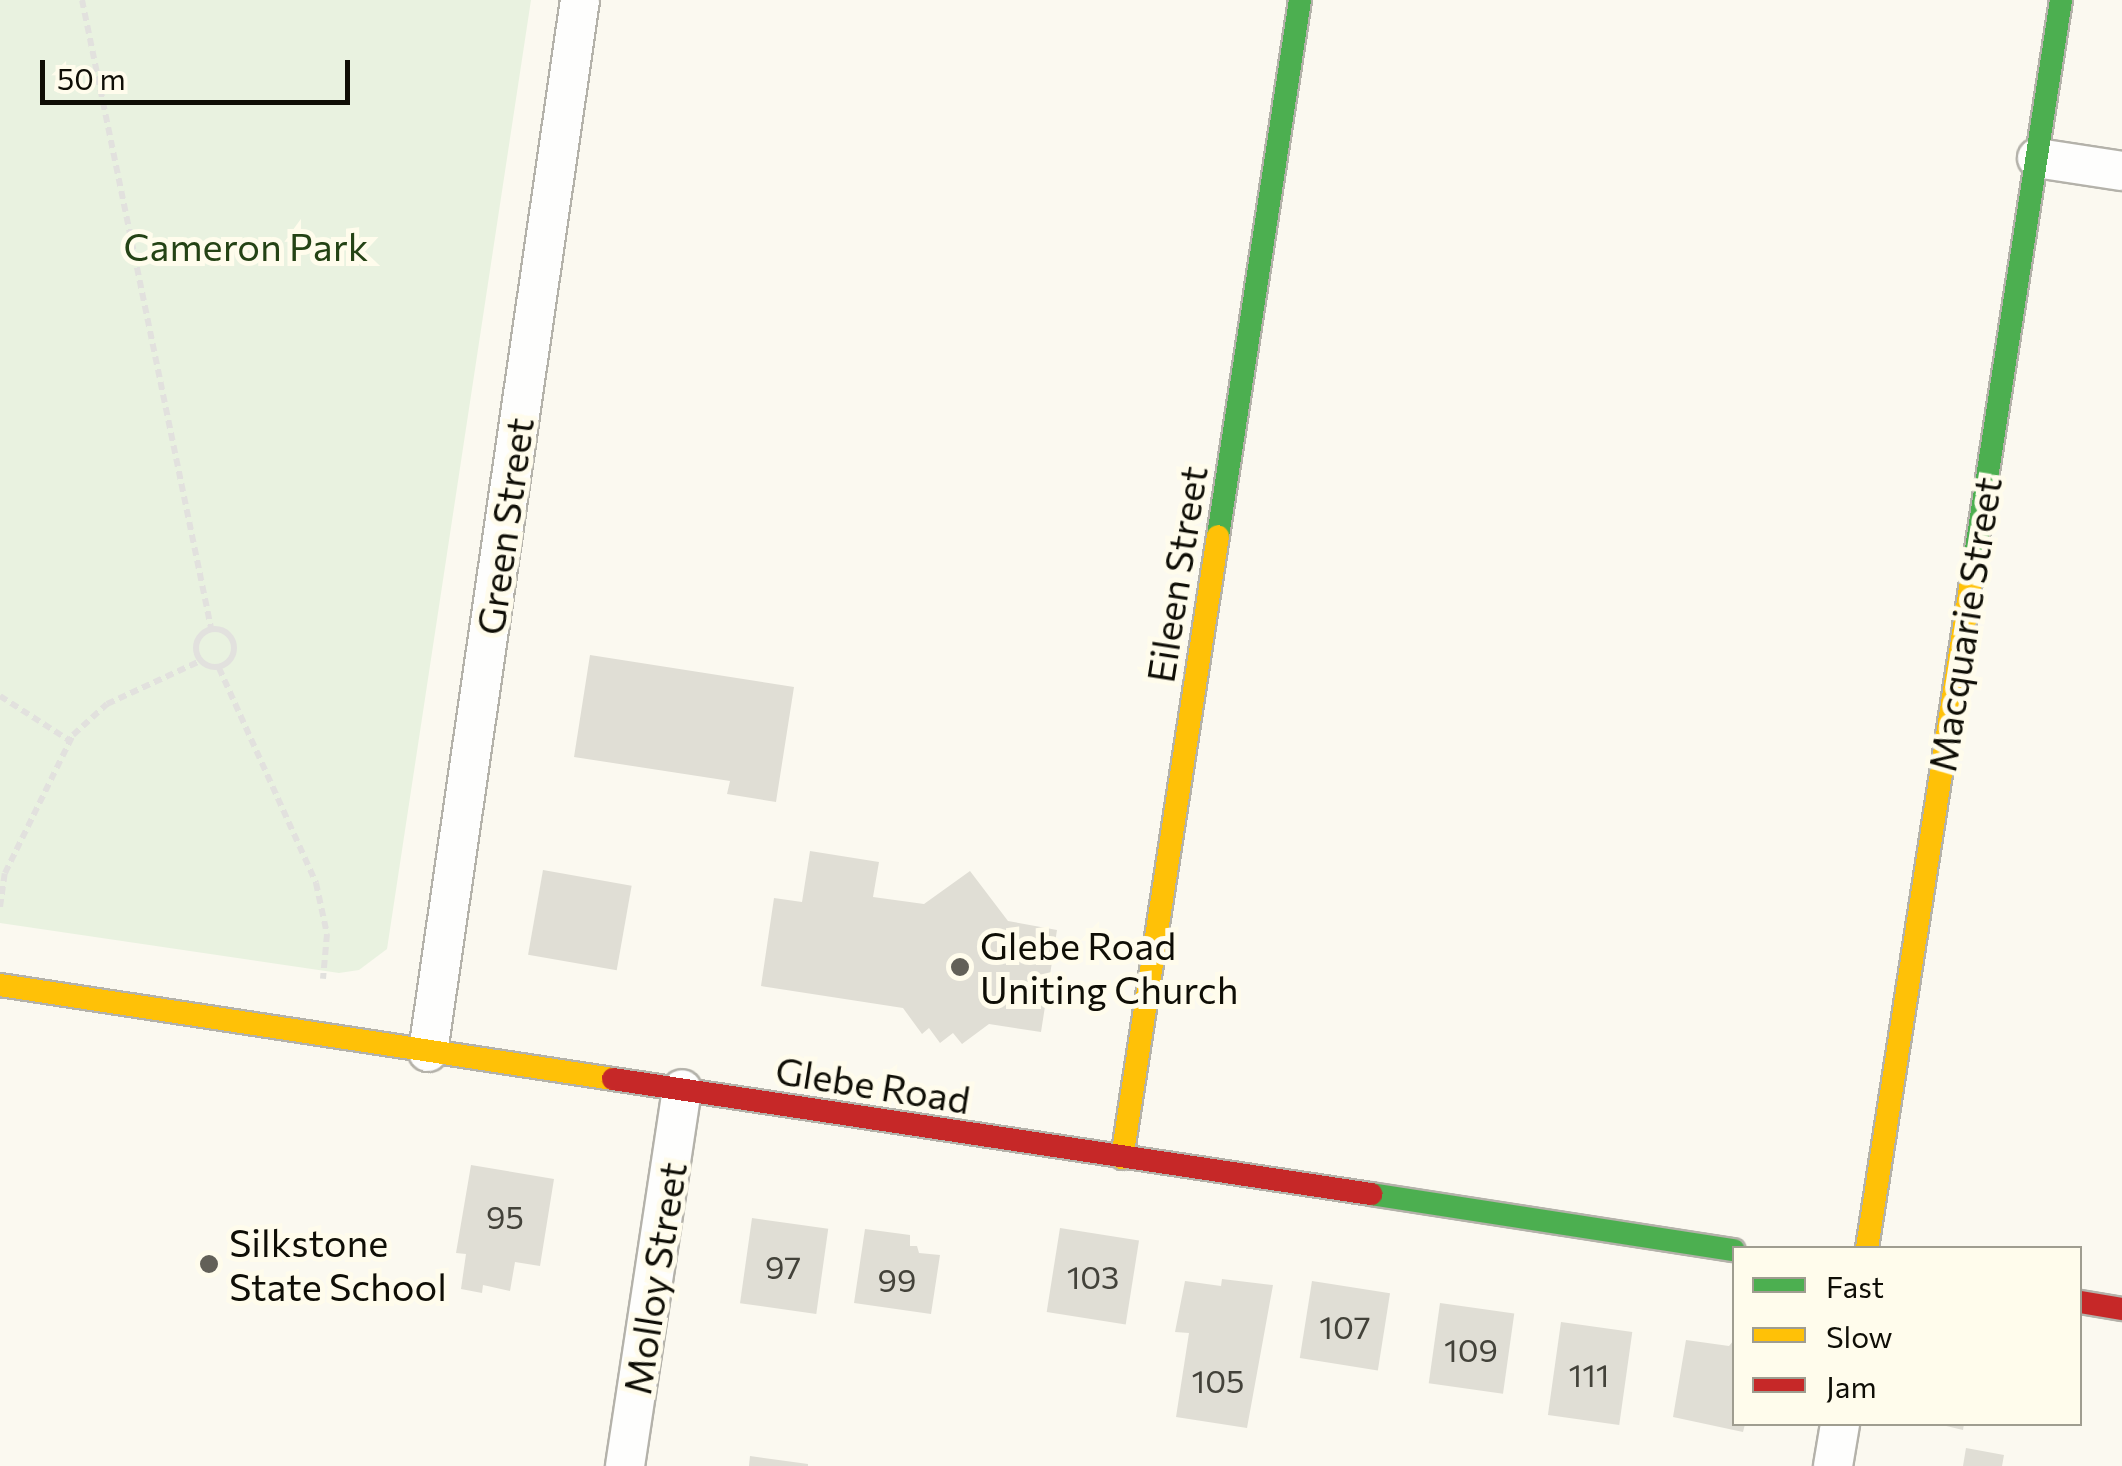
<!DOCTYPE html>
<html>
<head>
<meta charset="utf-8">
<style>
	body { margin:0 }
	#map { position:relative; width:2122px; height:1466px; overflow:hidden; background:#fbf9f0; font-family:Commissioner,sans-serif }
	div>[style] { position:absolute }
	.green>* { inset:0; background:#e9f2e0 }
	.building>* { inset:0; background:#e0ded5; transform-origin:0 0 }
	.path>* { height:6px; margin-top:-3px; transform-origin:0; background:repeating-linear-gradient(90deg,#e2e1de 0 8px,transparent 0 13px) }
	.path>.ring { margin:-3px; padding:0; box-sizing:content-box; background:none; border:6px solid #e2e1de; border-radius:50% }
	.roads { filter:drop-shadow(2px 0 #b4b2aa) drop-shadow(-2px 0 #b4b2aa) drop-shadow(0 2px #b4b2aa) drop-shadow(0 -2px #b4b2aa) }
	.street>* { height:38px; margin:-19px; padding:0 19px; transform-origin:19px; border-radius:19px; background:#fefefd }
	.fast>* { height:22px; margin:-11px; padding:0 11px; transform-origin:11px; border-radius:11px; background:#4caf50 }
	.slow>* { height:22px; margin:-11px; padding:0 11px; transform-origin:11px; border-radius:11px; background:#ffc107 }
	.jam>* { height:22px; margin:-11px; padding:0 11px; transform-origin:11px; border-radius:11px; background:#c62828 }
	.dots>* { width:28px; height:28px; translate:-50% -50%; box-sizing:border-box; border:5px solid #fffcec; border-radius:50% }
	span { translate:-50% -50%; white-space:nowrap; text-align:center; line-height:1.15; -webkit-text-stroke:10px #fffcec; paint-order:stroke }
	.number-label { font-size:32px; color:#43423a }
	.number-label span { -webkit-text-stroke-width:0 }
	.park-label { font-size:38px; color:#244315 }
	.street-label { font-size:38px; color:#0f0e06 }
	.poi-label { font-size:38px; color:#0f0e06 }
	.left { translate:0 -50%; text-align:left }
	.legend { position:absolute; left:1732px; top:1246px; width:350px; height:180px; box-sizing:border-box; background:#fffcec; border:2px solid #9f9d90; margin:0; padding:12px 18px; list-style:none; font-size:30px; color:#0f0e06 }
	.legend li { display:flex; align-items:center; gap:20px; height:50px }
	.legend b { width:50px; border:2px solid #9f9d90 }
	.scale { position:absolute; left:40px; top:60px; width:310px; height:45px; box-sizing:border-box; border:5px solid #0f0e06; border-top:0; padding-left:12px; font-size:30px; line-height:35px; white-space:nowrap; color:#0f0e06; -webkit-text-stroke:8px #fffcec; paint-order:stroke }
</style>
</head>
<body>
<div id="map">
	<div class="green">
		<div style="clip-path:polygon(0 0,531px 0,387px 949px,359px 970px,339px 973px,0 923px)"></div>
	</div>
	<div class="building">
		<div style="clip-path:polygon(590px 655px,794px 687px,776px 802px,727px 794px,730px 781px,574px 757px)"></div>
		<div style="clip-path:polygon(810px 851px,879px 862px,873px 897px,924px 904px,970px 871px,1008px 921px,1057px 930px,1041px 1032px,989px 1024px,962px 1044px,953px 1033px,940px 1043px,929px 1028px,922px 1034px,903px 1008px,761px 986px,774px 898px,802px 902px)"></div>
		<div style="left:543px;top:870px;width:90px;height:86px;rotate:10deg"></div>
		<div style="clip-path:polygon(471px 1165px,554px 1179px,540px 1266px,515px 1262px,510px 1291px,483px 1285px,482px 1293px,461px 1289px,466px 1254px,456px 1253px)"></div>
		<div style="left:752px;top:1218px;width:77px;height:86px;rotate:8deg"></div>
		<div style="left:1060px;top:1228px;width:80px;height:85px;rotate:9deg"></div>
		<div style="clip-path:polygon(865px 1229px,910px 1235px,910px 1246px,917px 1246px,919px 1253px,940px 1255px,931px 1314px,854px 1303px)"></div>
		<div style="clip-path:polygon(1222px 1279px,1273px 1285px,1247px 1428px,1176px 1417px,1189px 1333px,1175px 1332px,1185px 1281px,1221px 1286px)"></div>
		<div style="left:1312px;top:1281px;width:79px;height:78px;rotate:9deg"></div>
		<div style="left:1440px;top:1303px;width:75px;height:81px;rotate:8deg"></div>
		<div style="left:1561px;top:1322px;width:72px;height:94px;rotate:8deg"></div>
		<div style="clip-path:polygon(1686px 1340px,1729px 1346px,1734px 1340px,1734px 1424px,1745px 1424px,1743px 1432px,1673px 1417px)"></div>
		<div style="clip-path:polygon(1938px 1424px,1964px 1424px,1963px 1430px)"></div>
		<div style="clip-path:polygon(1966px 1448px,2004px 1455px,2002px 1466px,1963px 1466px)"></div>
		<div style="clip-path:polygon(750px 1456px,808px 1464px,808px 1466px,749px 1466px)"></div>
	</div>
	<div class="path">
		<div style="left:82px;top:0;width:641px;rotate:78.39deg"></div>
		<div class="ring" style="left:196px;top:629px;width:32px;height:32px"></div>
		<div style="left:219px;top:668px;width:236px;rotate:65.7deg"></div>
		<div style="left:316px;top:883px;width:52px;rotate:77.8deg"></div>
		<div style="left:327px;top:934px;width:45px;rotate:95.1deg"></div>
		<div style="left:0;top:696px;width:83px;rotate:32.7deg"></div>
		<div style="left:0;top:907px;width:34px;rotate:-82deg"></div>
		<div style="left:5px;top:873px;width:154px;rotate:-63.8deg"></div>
		<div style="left:73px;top:735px;width:46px;rotate:-42.4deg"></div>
		<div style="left:107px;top:704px;width:102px;rotate:-24.8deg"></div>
	</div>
	<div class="roads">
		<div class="street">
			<div style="left:2037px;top:158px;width:86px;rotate:8.7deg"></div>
			<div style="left:428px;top:1052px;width:1063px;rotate:-81.78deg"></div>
			<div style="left:625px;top:1466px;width:381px;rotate:-81.4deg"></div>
			<div style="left:1833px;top:1466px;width:43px;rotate:-80.5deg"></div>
		</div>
		<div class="fast">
			<div style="left:1218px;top:536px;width:542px;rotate:-81.3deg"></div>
			<div style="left:1974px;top:562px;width:569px;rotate:-81.2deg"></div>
			<div style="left:1371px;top:1194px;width:367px;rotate:8.8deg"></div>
		</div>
		<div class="slow">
			<div style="left:0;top:985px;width:620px;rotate:8.72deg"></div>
			<div style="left:1122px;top:1158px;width:629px;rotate:-81.23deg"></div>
			<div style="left:1867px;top:1248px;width:694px;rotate:-81.13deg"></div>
		</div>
		<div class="jam">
			<div style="left:613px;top:1079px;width:767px;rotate:8.63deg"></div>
			<div style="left:2080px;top:1302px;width:43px;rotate:9.5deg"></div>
		</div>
	</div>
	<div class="dots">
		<div style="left:960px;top:967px;background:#626058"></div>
		<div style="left:209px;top:1264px;background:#626058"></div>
	</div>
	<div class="number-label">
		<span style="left:505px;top:1216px">95</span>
		<span style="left:783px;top:1266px">97</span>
		<span style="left:1093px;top:1276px">103</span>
		<span style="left:897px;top:1279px">99</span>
		<span style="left:1345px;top:1326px">107</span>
		<span style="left:1471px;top:1349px">109</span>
		<span style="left:1589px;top:1374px">111</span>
		<span style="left:1218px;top:1380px">105</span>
	</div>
	<div class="park-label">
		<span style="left:246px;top:246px">Cameron Park</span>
	</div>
	<div class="street-label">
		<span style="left:504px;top:526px;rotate:-82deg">Green Street</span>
		<span style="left:1176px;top:574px;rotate:-81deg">Eileen Street</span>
		<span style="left:1964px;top:624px;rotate:-81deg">Macquarie Street</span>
		<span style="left:873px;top:1084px;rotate:9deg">Glebe Road</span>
		<span style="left:654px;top:1278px;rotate:-81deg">Molloy Street</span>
	</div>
	<div class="poi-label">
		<span class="left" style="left:980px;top:967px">Glebe Road<br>Uniting Church</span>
		<span class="left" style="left:229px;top:1264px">Silkstone<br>State School</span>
	</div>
	<ul class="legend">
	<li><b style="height:12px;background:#4caf50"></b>Fast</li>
	<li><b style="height:12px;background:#ffc107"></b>Slow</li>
	<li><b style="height:12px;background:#c62828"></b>Jam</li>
	</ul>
	<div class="scale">50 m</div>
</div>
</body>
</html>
